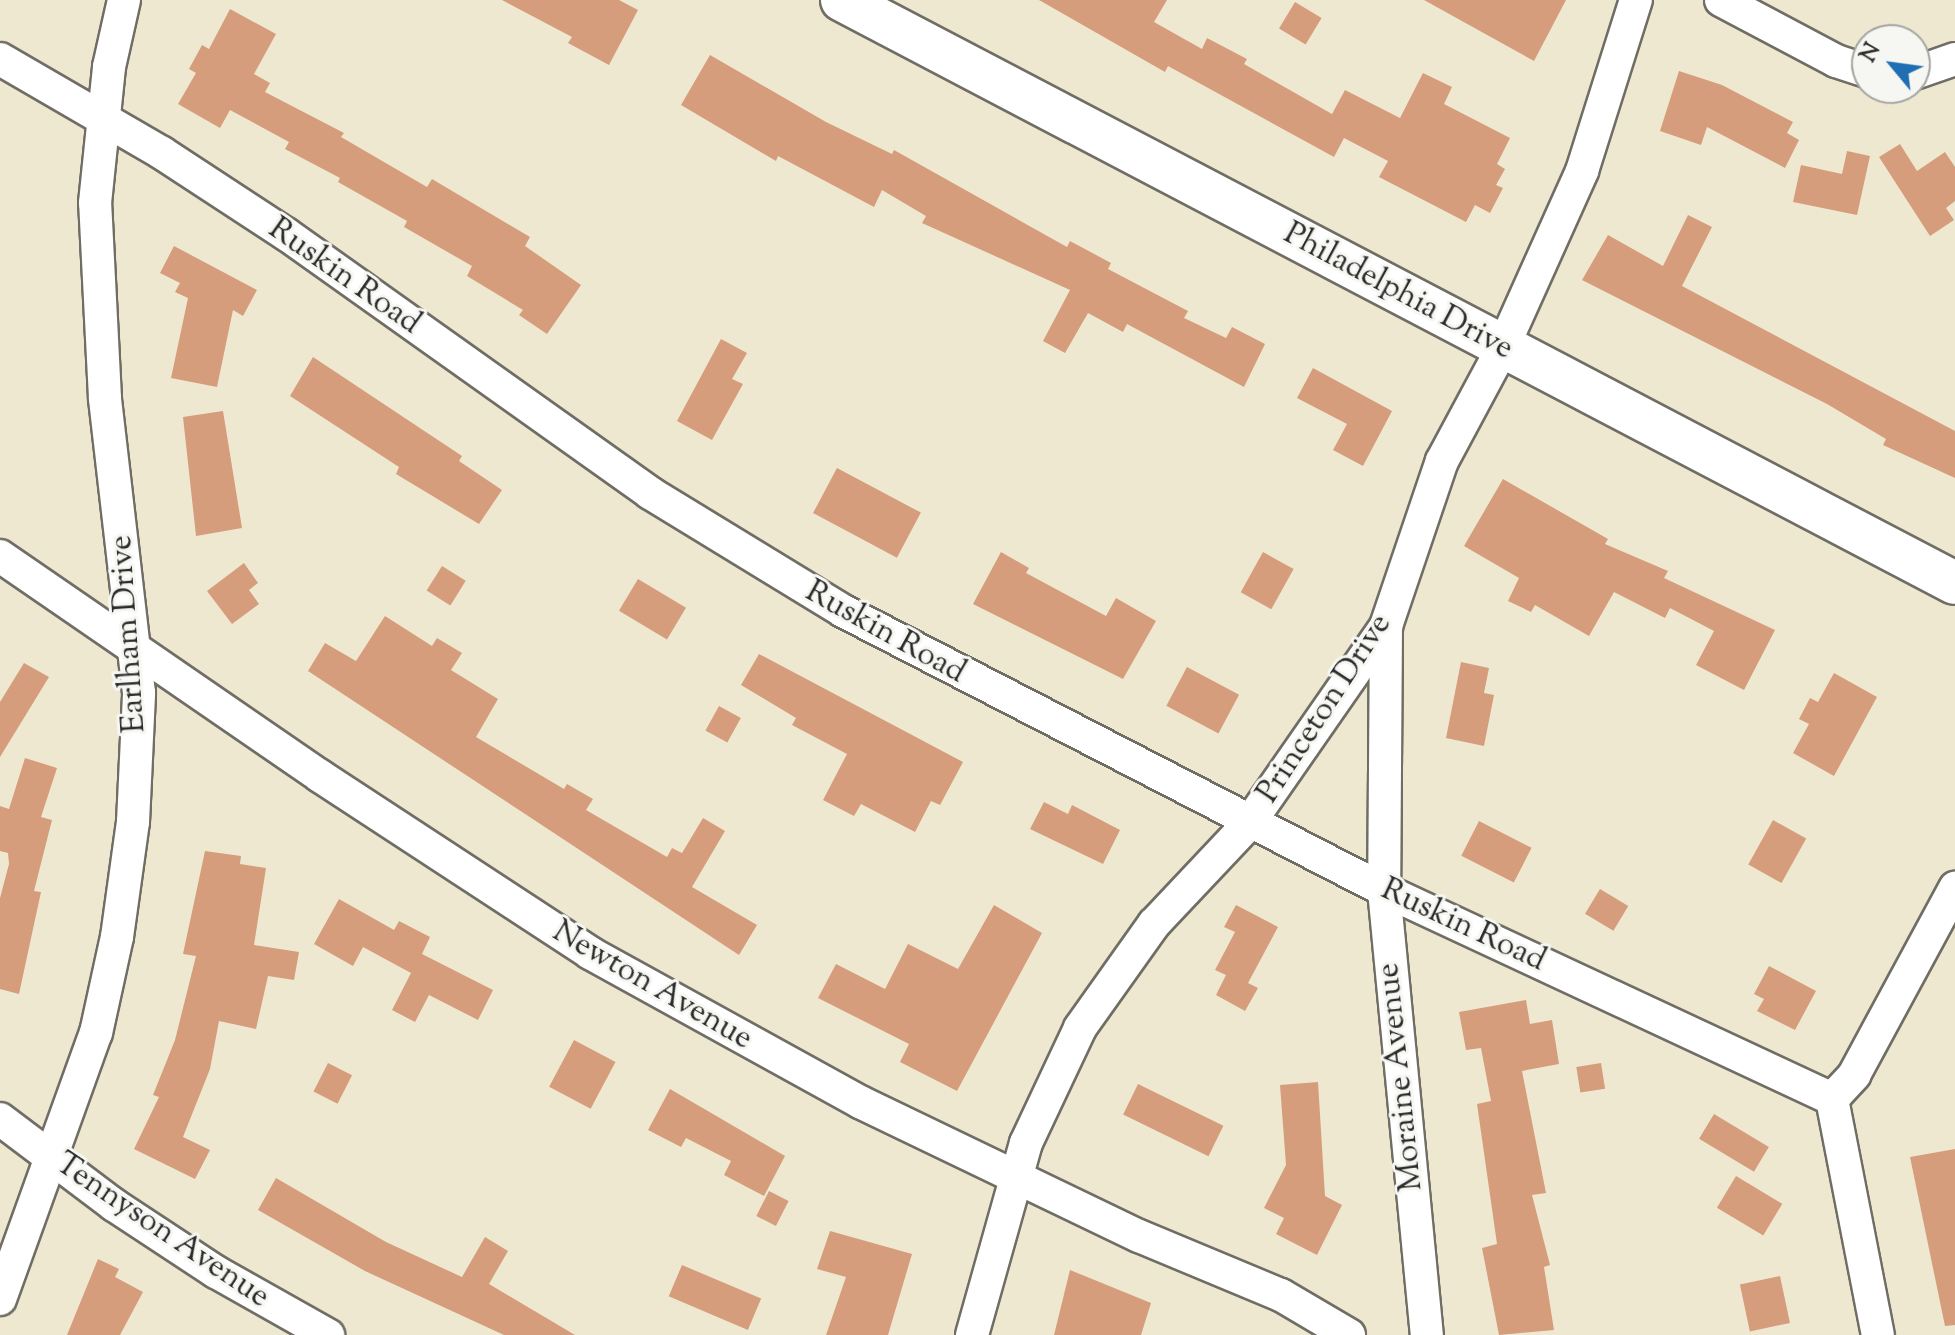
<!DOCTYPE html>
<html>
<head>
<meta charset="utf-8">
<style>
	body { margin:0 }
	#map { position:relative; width:1955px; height:1335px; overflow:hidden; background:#efe8d1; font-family:"Sorts Mill Goudy",serif }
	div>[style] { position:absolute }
	.building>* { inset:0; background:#d59d7b; transform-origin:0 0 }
	.roads { filter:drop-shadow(2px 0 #706d65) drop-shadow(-2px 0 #706d65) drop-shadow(0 2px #706d65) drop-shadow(0 -2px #706d65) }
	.minor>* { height:32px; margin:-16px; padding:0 16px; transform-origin:16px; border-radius:16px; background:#fff }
	.major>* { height:42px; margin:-21px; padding:0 21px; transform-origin:21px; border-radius:21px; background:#fff }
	span { translate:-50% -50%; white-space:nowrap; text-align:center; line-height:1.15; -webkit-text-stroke:6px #f6f6f2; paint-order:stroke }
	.street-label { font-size:32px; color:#2b2b2b }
	.north { position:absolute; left:1851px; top:24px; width:80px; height:80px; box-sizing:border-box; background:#f6f6f2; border:2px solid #a5a5a2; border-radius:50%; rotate:299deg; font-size:22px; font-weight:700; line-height:32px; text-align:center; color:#2b2b2b }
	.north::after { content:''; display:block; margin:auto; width:28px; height:36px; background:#1f6fb2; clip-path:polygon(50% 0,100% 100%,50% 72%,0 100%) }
</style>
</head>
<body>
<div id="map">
	<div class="building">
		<div style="clip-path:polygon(502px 0,619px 0,638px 10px,609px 65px,568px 43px,572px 37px)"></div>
		<div style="clip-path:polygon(1039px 0,1167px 0,1154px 22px,1202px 49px,1207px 38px,1247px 59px,1244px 64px,1332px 114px,1345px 90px,1400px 118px,1423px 73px,1452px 87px,1444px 104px,1510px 138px,1497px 164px,1505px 169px,1496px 185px,1503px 188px,1490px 213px,1475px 205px,1466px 222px,1379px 177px,1388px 161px,1344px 138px,1334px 157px,1168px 66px,1165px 72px)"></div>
		<div style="clip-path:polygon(1424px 0,1566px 0,1534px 61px)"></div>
		<div style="left:1295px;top:2px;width:31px;height:31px;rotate:31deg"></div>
		<div style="clip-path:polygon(230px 9px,276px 34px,254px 74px,270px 83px,265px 92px,344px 133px,341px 137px,427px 187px,432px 179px,530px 237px,525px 246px,581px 285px,547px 334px,519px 315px,523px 310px,467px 276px,472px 266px,404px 227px,407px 221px,338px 182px,340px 178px,285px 149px,289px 142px,230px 110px,220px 128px,178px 104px,196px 73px,189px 69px,202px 45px,209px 49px)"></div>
		<div style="clip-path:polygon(710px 55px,826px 122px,892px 154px,894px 150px,1067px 247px,1070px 241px,1111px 263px,1108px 269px,1188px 311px,1184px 318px,1226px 338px,1232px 327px,1265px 344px,1244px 387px,1127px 324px,1123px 332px,1088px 313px,1065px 353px,1043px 341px,1070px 290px,922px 223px,926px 216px,882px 190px,874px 207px,778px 156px,776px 161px,681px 105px)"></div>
		<div style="clip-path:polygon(1679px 71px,1722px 85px,1793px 122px,1787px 133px,1799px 140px,1785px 168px,1707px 127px,1701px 145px,1660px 131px)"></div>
		<div style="clip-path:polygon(1900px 144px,1917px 171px,1945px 152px,1955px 167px,1955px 201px,1946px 208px,1954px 220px,1930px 236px,1879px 157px)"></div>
		<div style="clip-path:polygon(1847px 151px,1870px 156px,1857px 215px,1793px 202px,1801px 165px,1842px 174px)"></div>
		<div style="clip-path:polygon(1688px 215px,1712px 227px,1682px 286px,1955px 431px,1955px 478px,1883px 445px,1886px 439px,1827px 404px,1582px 280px,1608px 235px,1663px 266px)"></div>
		<div style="clip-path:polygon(174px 246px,257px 290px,243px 316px,233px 310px,217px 387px,171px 378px,188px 298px,175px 292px,180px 283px,160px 273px)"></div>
		<div style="clip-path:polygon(721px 339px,747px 353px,732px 379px,743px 384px,712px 440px,677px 421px)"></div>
		<div style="clip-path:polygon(313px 357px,462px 456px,459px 461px,502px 490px,479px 524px,396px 474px,399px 467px,290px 396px)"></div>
		<div style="clip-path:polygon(1313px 368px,1392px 411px,1363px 466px,1333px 450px,1347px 424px,1297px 398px)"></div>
		<div style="clip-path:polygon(223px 411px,242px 528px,196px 536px,183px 417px)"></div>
		<div style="left:837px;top:468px;width:95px;height:51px;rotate:28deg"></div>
		<div style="clip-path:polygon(1503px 479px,1608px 539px,1605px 544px,1668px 571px,1664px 578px,1775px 630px,1744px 690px,1696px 665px,1714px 631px,1670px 608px,1665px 618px,1614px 592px,1589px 636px,1535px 605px,1531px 612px,1508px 601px,1519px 578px,1464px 546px)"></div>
		<div style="clip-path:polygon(1001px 552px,1029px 568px,1026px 573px,1106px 616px,1116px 598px,1156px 621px,1123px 679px,973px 604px)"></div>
		<div style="left:1263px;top:552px;width:35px;height:46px;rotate:29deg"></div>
		<div style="clip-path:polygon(244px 563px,258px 583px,249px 590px,259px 604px,232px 624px,207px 591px)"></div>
		<div style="left:442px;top:566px;width:28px;height:29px;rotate:32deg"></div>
		<div style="left:638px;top:579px;width:56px;height:37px;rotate:31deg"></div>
		<div style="clip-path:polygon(385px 616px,432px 646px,437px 638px,462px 653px,451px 670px,498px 699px,476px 737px,564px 789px,567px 784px,593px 799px,586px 810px,667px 857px,672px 848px,682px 853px,703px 818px,725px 831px,692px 887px,757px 925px,739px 955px,308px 671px,325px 643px,356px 661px)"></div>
		<div style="clip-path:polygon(759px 654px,963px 762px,940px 805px,931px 801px,915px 832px,861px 804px,854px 816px,823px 800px,847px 754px,792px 725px,796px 718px,741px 685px)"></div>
		<div style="clip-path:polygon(1461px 662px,1489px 668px,1484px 693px,1494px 695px,1484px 746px,1446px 738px)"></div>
		<div style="clip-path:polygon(24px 663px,49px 677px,0 757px,0 702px)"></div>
		<div style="left:1187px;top:667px;width:59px;height:44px;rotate:28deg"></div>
		<div style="clip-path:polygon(1834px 673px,1877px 697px,1834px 776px,1793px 753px,1809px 724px,1799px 719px,1810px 698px,1818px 702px)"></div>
		<div style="left:719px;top:706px;width:25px;height:28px;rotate:29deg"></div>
		<div style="clip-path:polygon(25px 758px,57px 768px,41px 817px,52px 820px,34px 891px,41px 892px,19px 994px,0 989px,0 898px,9px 864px,8px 853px,0 851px,0 806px,9px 809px)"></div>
		<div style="clip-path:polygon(1044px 802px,1068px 814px,1072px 805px,1120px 830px,1103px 864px,1030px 829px)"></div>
		<div style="left:1773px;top:820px;width:38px;height:51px;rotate:29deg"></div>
		<div style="left:1479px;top:821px;width:59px;height:39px;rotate:27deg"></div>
		<div style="clip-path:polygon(205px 851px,241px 856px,240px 864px,266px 868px,254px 945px,299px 952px,294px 980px,268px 976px,256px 1029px,219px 1021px,210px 1069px,183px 1137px,210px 1150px,195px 1179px,134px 1149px,159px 1097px,153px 1095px,175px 1040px,196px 956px,183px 954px)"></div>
		<div style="left:1600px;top:889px;width:33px;height:29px;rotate:31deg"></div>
		<div style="clip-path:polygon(339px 899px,394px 930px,399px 921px,430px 937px,422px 954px,493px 990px,478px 1020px,429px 995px,415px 1022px,392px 1010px,411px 973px,363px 947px,353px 966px,314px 944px)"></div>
		<div style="clip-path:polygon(994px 905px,1042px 933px,957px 1091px,900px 1062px,909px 1044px,818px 998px,836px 964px,885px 989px,908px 944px,958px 969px)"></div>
		<div style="clip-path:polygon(1236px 905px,1278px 927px,1248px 983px,1258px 988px,1245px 1011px,1216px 995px,1226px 975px,1215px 970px,1235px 932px,1224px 927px)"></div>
		<div style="clip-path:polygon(1769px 966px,1816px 991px,1795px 1030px,1757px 1011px,1764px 999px,1754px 994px)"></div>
		<div style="clip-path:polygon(1526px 1000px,1530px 1024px,1552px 1020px,1559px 1064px,1522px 1071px,1546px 1193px,1532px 1195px,1550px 1265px,1544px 1267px,1554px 1330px,1499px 1335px,1482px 1248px,1497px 1244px,1477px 1104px,1491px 1101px,1481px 1048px,1466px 1050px,1459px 1012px)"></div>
		<div style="left:574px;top:1040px;width:47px;height:53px;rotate:28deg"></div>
		<div style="left:328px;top:1063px;width:27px;height:32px;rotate:27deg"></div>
		<div style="left:1601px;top:1063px;width:26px;height:25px;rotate:81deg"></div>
		<div style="clip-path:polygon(1318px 1082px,1325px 1196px,1342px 1205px,1317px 1255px,1276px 1234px,1284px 1218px,1264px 1208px,1286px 1165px,1280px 1085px)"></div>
		<div style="left:1138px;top:1084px;width:95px;height:34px;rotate:26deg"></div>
		<div style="clip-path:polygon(670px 1089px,785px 1156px,764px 1196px,724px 1175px,731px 1161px,686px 1138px,681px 1147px,648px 1130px)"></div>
		<div style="left:1714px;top:1114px;width:64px;height:29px;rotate:31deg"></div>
		<div style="clip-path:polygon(1955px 1149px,1955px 1325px,1945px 1326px,1910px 1157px)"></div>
		<div style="left:1736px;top:1176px;width:54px;height:37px;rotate:31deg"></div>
		<div style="clip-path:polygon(276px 1178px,386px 1242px,462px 1277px,485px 1237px,508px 1251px,489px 1284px,575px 1335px,504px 1335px,365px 1271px,258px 1210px)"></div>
		<div style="left:769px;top:1191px;width:22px;height:28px;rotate:27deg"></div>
		<div style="clip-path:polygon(830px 1231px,912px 1254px,888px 1335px,826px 1335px,846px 1277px,817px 1269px)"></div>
		<div style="clip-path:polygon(98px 1259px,119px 1269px,115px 1277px,143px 1292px,120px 1335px,67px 1335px)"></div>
		<div style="left:682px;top:1265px;width:86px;height:34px;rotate:23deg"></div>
		<div style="clip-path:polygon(1070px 1270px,1151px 1303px,1141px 1335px,1054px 1335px)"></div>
		<div style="left:1780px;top:1276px;width:48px;height:41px;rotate:78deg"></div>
	</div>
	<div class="roads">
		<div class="minor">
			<div style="left:1721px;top:0;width:130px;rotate:27.9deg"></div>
			<div style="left:1836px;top:61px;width:33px;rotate:18deg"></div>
			<div style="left:0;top:59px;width:187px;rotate:30.1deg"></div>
			<div style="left:162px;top:153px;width:148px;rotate:33.2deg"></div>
			<div style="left:286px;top:234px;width:447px;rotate:35.4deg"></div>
			<div style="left:650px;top:493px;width:226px;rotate:31.4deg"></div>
			<div style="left:843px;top:611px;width:609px;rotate:27.28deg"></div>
			<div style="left:1384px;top:890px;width:494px;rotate:25deg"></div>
			<div style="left:1915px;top:73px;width:42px;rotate:-19.3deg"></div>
			<div style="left:0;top:556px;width:388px;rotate:34.5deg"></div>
			<div style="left:320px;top:776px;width:323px;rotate:33.2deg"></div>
			<div style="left:590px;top:953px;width:308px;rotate:28.9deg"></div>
			<div style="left:860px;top:1102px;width:310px;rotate:25.7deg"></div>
			<div style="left:1139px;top:1236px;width:154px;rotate:22.6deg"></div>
			<div style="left:1281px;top:1295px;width:79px;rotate:30.5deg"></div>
			<div style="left:1386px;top:626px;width:264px;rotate:90.4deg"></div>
			<div style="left:1384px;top:890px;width:447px;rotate:84.5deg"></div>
			<div style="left:1832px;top:1099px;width:33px;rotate:-47deg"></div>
			<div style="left:1854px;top:1075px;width:213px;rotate:-61.6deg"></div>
			<div style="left:1832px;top:1099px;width:240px;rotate:79deg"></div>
			<div style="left:0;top:1119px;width:143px;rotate:37deg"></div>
			<div style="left:114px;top:1205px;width:122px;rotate:33.3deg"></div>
			<div style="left:216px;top:1272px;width:129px;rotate:29.4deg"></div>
			<div style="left:0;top:1299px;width:283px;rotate:-70.2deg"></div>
			<div style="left:96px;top:1033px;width:98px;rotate:-77.7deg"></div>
			<div style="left:117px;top:937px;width:116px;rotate:-82.1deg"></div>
			<div style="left:133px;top:822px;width:129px;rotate:-87.3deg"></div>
			<div style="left:139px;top:693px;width:297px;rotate:-96.6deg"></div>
			<div style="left:105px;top:398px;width:195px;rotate:-92.9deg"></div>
			<div style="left:95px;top:203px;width:137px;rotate:-84.1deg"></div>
			<div style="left:109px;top:67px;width:69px;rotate:-77.4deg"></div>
			<div style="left:972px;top:1335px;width:199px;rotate:-74.3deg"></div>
			<div style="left:1026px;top:1143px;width:127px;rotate:-64.8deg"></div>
			<div style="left:1080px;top:1028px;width:128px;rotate:-54.6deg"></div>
			<div style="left:1154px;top:924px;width:140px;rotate:-46.7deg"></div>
			<div style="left:1250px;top:822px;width:239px;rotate:-55.2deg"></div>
			<div style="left:1386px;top:626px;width:174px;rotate:-71.3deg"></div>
			<div style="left:1442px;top:461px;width:129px;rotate:-61.8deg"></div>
			<div style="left:1503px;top:347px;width:193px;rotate:-65.8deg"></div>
			<div style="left:1582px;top:171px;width:179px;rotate:-72.5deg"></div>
		</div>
		<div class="major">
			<div style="left:842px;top:0;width:1256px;rotate:27.65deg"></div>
		</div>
	</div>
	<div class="street-label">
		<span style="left:344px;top:277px;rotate:35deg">Ruskin Road</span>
		<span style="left:1398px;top:292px;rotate:28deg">Philadelphia Drive</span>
		<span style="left:885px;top:633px;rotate:29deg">Ruskin Road</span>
		<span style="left:129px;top:634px;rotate:-94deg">Earlham Drive</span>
		<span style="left:1325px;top:709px;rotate:-57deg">Princeton Drive</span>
		<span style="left:1463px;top:926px;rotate:25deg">Ruskin Road</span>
		<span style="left:652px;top:986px;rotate:30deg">Newton Avenue</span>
		<span style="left:1401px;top:1077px;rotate:-96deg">Moraine Avenue</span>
		<span style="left:162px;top:1231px;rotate:34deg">Tennyson Avenue</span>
	</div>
	<div class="north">N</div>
</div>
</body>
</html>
